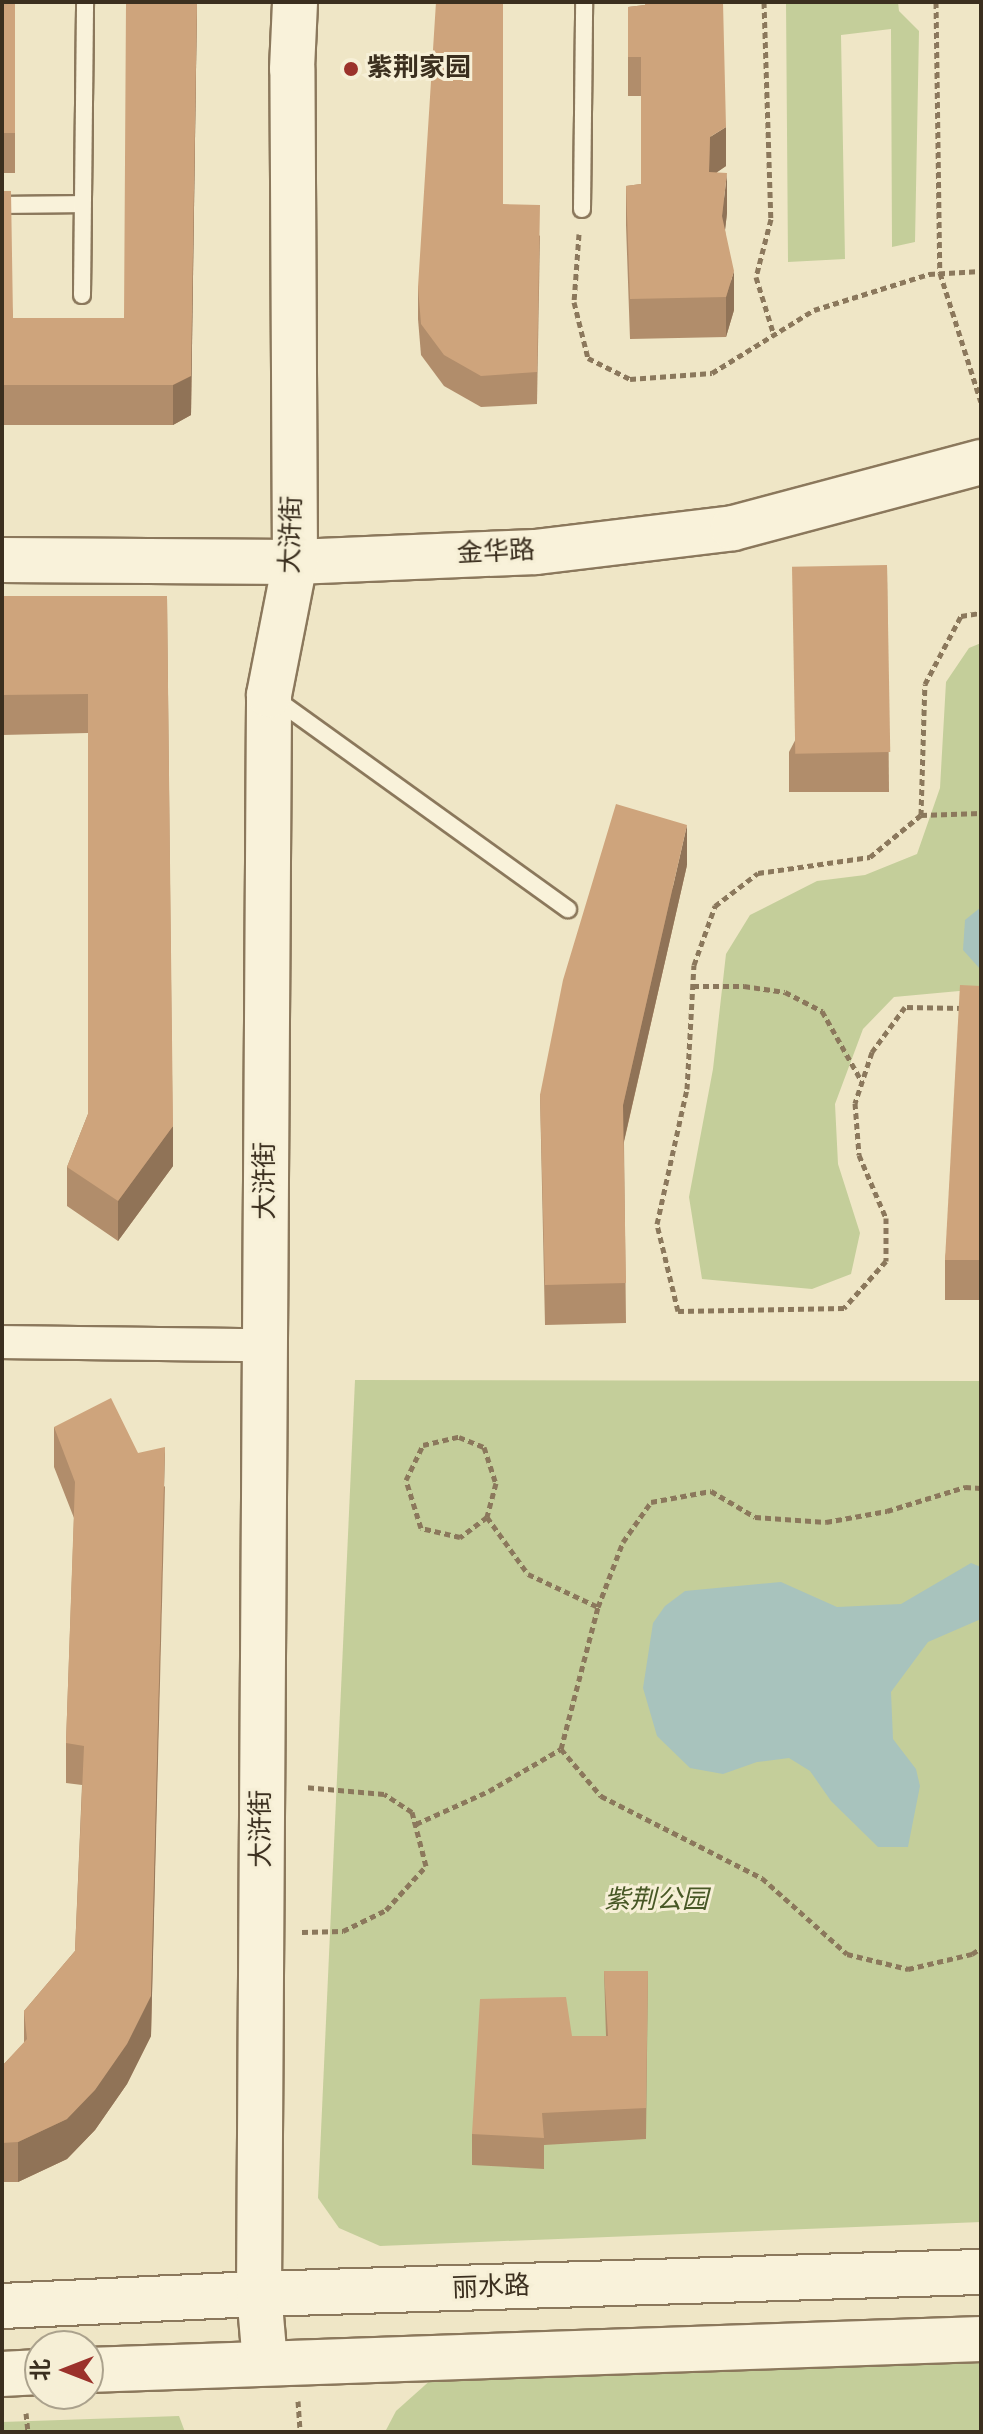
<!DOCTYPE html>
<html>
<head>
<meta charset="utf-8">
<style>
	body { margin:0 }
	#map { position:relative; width:983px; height:2434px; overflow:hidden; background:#efe6c6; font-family:Spectral,"Noto Sans SC",serif }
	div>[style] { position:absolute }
	.green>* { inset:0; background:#c4ce9a }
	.water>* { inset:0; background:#a8c3bd }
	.path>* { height:5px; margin-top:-2.5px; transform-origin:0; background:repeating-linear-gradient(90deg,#8b785c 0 6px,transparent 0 10px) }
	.roads { filter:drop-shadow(2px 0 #8b785c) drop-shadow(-2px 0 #8b785c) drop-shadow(0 2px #8b785c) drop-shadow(0 -2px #8b785c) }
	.lane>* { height:16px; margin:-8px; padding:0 8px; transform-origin:8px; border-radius:8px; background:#f9f2da }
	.street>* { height:32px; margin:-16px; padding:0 16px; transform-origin:16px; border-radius:16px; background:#f9f2da }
	.secondary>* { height:44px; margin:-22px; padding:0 22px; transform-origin:22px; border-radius:22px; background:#f9f2da }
	.wall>* { inset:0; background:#b18d6b; transform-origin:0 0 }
	.shaded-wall>* { inset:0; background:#907357 }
	.building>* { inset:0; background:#cea47c; transform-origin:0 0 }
	.dots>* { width:22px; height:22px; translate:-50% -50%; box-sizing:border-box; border:4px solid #f6efd6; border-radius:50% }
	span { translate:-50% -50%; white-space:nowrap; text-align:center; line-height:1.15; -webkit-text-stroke:6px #f6efd6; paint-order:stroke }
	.poi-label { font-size:26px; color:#3b2f1f; font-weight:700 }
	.left { translate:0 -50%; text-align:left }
	.street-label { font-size:26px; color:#3b2f1f }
	.park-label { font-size:26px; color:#485826; font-style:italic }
	.frame { position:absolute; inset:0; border:4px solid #3b2f1f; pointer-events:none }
	.north { position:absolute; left:24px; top:2330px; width:80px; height:80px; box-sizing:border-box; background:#f6efd6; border:2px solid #aba28d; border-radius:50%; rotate:270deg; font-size:22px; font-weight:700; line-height:32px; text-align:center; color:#3b2f1f }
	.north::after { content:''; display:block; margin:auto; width:28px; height:36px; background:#9b322b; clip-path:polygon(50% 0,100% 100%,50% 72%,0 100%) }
</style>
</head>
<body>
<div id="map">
	<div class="green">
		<div style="clip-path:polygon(786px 2px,898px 2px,899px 11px,919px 31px,915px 242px,892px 247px,891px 29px,841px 35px,845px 259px,788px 262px)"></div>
		<div style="clip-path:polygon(981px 643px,981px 989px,894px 997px,863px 1029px,835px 1104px,838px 1164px,860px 1233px,851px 1274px,812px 1289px,702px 1279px,689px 1197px,713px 1069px,726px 954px,750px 915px,817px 881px,865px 875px,917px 854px,940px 788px,946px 682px,969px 648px)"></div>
		<div style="clip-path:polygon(355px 1380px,981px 1381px,981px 2222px,380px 2246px,339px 2228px,318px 2198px)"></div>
		<div style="clip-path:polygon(981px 2355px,981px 2432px,385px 2432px,396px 2411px,433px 2378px)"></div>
		<div style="clip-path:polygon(179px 2416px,185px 2432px,2px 2432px,2px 2422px)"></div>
	</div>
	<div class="water">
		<div style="clip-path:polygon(981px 907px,981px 970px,963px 950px,965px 920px)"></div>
		<div style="clip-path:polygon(971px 1563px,981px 1567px,981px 1619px,928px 1642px,891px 1692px,893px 1739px,916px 1769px,920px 1786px,908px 1847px,878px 1847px,831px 1801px,810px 1771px,789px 1758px,757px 1762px,723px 1774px,690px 1768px,657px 1736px,643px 1688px,653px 1623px,665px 1606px,685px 1591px,781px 1582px,837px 1607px,901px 1604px)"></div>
	</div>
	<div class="path">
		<div style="left:764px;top:2px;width:217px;rotate:88.2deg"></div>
		<div style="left:771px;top:219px;width:60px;rotate:104.5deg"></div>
		<div style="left:756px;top:277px;width:61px;rotate:72.8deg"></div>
		<div style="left:936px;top:2px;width:271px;rotate:89.2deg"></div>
		<div style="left:940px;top:273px;width:135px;rotate:72.4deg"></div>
		<div style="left:579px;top:234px;width:68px;rotate:94.2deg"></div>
		<div style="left:574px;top:302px;width:58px;rotate:76deg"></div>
		<div style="left:588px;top:358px;width:47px;rotate:26.6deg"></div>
		<div style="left:630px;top:379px;width:82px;rotate:-4.2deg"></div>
		<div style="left:712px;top:373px;width:120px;rotate:-31.7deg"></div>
		<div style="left:814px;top:310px;width:121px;rotate:-17.4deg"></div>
		<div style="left:929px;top:274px;width:52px;rotate:-3.3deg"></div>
		<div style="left:921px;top:815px;width:60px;rotate:-1.9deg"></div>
		<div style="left:693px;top:986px;width:51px"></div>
		<div style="left:744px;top:986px;width:41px;rotate:8.3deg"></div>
		<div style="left:785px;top:992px;width:42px;rotate:27.2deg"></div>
		<div style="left:822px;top:1011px;width:81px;rotate:60.6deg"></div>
		<div style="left:963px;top:1008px;width:58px;rotate:-179deg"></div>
		<div style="left:905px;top:1007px;width:56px;rotate:126.3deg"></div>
		<div style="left:872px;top:1052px;width:54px;rotate:108.4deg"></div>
		<div style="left:855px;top:1103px;width:52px;rotate:85.6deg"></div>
		<div style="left:859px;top:1155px;width:69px;rotate:66.8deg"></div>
		<div style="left:886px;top:1218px;width:43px;rotate:90deg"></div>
		<div style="left:886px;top:1261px;width:63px;rotate:131.8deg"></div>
		<div style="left:844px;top:1308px;width:166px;rotate:179deg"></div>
		<div style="left:678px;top:1311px;width:89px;rotate:-103.6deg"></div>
		<div style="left:657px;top:1224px;width:138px;rotate:-77.5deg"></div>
		<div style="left:687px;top:1089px;width:124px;rotate:-86.8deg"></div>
		<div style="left:694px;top:965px;width:63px;rotate:-70.4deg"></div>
		<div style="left:715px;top:906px;width:54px;rotate:-37.5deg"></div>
		<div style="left:758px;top:873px;width:113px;rotate:-8.1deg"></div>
		<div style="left:870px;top:857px;width:66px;rotate:-39.5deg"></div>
		<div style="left:921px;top:815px;width:131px;rotate:-88.3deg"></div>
		<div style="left:925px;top:684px;width:77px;rotate:-62.1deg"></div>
		<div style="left:961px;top:616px;width:20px;rotate:-9deg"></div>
		<div style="left:459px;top:1437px;width:27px;rotate:22deg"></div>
		<div style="left:484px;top:1447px;width:38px;rotate:72deg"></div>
		<div style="left:496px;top:1483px;width:35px;rotate:105deg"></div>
		<div style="left:487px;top:1517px;width:34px;rotate:143deg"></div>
		<div style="left:460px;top:1537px;width:40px;rotate:-167deg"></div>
		<div style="left:421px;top:1528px;width:50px;rotate:-107.4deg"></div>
		<div style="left:406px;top:1480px;width:39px;rotate:-64deg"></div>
		<div style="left:423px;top:1445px;width:37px;rotate:-13deg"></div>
		<div style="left:487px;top:1517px;width:70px;rotate:54.3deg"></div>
		<div style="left:528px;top:1574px;width:77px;rotate:25.2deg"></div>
		<div style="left:561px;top:1749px;width:62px;rotate:49.6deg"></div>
		<div style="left:601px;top:1796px;width:181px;rotate:27deg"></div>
		<div style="left:762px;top:1878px;width:114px;rotate:41.8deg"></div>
		<div style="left:847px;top:1954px;width:63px;rotate:13.8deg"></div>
		<div style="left:908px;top:1969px;width:66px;rotate:-13.2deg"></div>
		<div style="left:972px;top:1954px;width:11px;rotate:-34deg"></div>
		<div style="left:416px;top:1824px;width:80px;rotate:-24.3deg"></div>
		<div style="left:489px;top:1791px;width:83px;rotate:-30.3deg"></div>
		<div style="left:561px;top:1749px;width:147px;rotate:-75.4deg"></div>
		<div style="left:598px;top:1607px;width:70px;rotate:-69deg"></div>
		<div style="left:623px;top:1542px;width:49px;rotate:-55deg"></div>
		<div style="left:651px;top:1502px;width:61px;rotate:-10.4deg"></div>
		<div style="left:711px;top:1491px;width:51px;rotate:30.6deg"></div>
		<div style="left:755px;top:1517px;width:71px;rotate:4deg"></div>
		<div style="left:826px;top:1522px;width:62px;rotate:-10.2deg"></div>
		<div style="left:887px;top:1511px;width:82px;rotate:-17.1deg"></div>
		<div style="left:965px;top:1487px;width:16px;rotate:4deg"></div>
		<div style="left:302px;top:1932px;width:41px;rotate:-1.4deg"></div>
		<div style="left:343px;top:1931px;width:48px;rotate:-26deg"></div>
		<div style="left:386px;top:1910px;width:59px;rotate:-47.7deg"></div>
		<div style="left:426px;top:1866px;width:56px;rotate:-104.5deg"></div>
		<div style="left:412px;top:1812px;width:33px;rotate:-147deg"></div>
		<div style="left:384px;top:1794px;width:80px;rotate:-175deg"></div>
		<div style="left:298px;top:2401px;width:31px;rotate:86deg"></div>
		<div style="left:26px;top:2413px;width:19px;rotate:84deg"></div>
	</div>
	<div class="roads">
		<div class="lane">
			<div style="left:2px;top:205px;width:80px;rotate:-0.7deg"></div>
			<div style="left:582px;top:209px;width:207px;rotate:-89.4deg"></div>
			<div style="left:82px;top:295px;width:293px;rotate:-89.4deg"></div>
			<div style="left:274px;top:698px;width:362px;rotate:35.7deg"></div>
		</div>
		<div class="street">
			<div style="left:2px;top:1342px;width:262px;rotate:0.7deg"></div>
		</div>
		<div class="secondary">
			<div style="left:2px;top:560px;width:293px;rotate:0.4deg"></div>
			<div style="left:295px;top:562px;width:241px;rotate:-2.4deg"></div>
			<div style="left:536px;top:552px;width:198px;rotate:-6.9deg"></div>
			<div style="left:733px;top:528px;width:257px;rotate:-14.9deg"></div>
			<div style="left:2px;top:2306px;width:257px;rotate:-2.7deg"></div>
			<div style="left:259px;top:2294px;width:722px;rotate:-1.75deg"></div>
			<div style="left:265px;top:2362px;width:68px;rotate:-95deg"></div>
			<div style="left:259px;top:2294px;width:1599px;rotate:-89.64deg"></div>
			<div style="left:269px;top:695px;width:136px;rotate:-78.9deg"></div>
			<div style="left:295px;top:562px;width:493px;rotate:-90.3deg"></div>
			<div style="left:292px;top:69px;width:67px;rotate:-87.4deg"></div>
			<div style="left:88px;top:2370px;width:894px;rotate:-1.99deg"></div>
			<div style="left:2px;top:2374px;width:38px;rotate:-3deg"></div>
		</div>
	</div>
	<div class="wall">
		<div style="left:2px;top:2px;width:13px;height:171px"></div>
		<div style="clip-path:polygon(197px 2px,191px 415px,173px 425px,2px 425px,2px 191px,13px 318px,124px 318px)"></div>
		<div style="clip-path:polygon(645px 5px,726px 166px,717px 172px,727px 213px,725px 230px,734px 310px,726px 337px,630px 339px,626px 225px,626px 186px,641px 184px,641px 96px,628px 96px,628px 7px)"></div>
		<div style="clip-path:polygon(503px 204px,540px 236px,537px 404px,481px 407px,444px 386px,421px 355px,418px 319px,418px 287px)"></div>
		<div style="clip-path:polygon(887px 565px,889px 792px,789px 792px,789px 752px)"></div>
		<div style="clip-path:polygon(2px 596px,167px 596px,173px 1166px,118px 1241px,67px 1206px,67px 1167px,88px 1114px,88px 733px,2px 735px)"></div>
		<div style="clip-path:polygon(687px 865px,624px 1142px,626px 1323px,545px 1325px,540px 1095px)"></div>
		<div style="clip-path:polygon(981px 986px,981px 1300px,945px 1300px,945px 1260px)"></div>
		<div style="clip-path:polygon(54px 1427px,138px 1453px,165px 1487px,151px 2036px,127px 2084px,95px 2130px,67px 2159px,18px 2182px,2px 2182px,2px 2066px,24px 2043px,24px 2011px,75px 1951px,82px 1785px,66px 1783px,66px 1743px,74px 1518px,54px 1467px)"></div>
		<div style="clip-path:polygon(604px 1971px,648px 1971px,646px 2139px,544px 2145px,544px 2169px,472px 2165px,472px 2134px,572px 2036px,606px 2036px)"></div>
	</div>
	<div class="shaded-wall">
		<div style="clip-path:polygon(197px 2px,191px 415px,173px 425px,173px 385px)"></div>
		<div style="clip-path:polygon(726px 127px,726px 166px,710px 177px,709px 172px,710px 137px)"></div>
		<div style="clip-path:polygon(727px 173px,727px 213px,722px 256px,722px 216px)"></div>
		<div style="clip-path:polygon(734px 271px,734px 310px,726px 337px,726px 297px)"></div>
		<div style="clip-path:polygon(687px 825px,687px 865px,623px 1145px,623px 1105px)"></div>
		<div style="clip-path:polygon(173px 1126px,173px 1166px,118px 1241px,118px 1201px)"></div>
		<div style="clip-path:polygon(165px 1447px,151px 2036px,127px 2084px,95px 2130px,67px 2159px,18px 2182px,18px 2142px,67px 2119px)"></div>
	</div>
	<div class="building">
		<div style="left:2px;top:2px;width:13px;height:131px"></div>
		<div style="clip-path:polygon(126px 2px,197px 2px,191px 376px,173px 385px,2px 385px,2px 191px,11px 191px,13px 318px,124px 318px)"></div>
		<div style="clip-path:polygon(436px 2px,503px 2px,503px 204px,540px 205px,537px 372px,481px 376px,444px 355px,421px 324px,418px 287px)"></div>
		<div style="clip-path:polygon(645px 2px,723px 2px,726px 127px,710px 137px,709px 172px,727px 173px,722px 216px,734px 271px,726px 297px,630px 299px,626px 186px,641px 184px,641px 57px,628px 57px,628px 7px,645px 5px)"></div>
		<div style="left:887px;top:565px;width:187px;height:95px;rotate:89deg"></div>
		<div style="clip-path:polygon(2px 596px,167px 596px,173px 1126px,118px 1201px,67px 1167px,88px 1114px,88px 694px,2px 695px)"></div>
		<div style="clip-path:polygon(616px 804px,687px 825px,623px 1105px,626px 1283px,545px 1285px,540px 1095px,563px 980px)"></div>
		<div style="clip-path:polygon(960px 985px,981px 986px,981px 1260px,945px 1260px)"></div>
		<div style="clip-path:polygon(111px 1398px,138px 1453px,165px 1447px,151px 1996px,127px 2044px,95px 2090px,67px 2119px,18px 2142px,2px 2143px,2px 2066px,27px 2039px,24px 2011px,75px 1951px,84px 1746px,66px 1743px,75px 1482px,54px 1427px)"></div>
		<div style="clip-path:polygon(604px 1971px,648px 1971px,646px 2108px,542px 2113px,544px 2138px,472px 2134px,480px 1999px,566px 1997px,572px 2036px,608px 2036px)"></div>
	</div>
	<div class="dots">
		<div style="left:351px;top:69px;background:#9b322b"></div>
	</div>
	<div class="poi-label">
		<span class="left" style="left:367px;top:69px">紫荆家园</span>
	</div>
	<div class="street-label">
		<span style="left:292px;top:535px;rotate:-88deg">大浒街</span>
		<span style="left:496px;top:553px;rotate:-3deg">金华路</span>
		<span style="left:266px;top:1181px;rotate:-90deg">大浒街</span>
		<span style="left:262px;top:1829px;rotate:-90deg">大浒街</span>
		<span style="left:491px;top:2288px;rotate:-2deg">丽水路</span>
	</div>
	<div class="park-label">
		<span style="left:656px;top:1901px">紫荆公园</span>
	</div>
	<div class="frame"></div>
	<div class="north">北</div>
</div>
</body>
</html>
